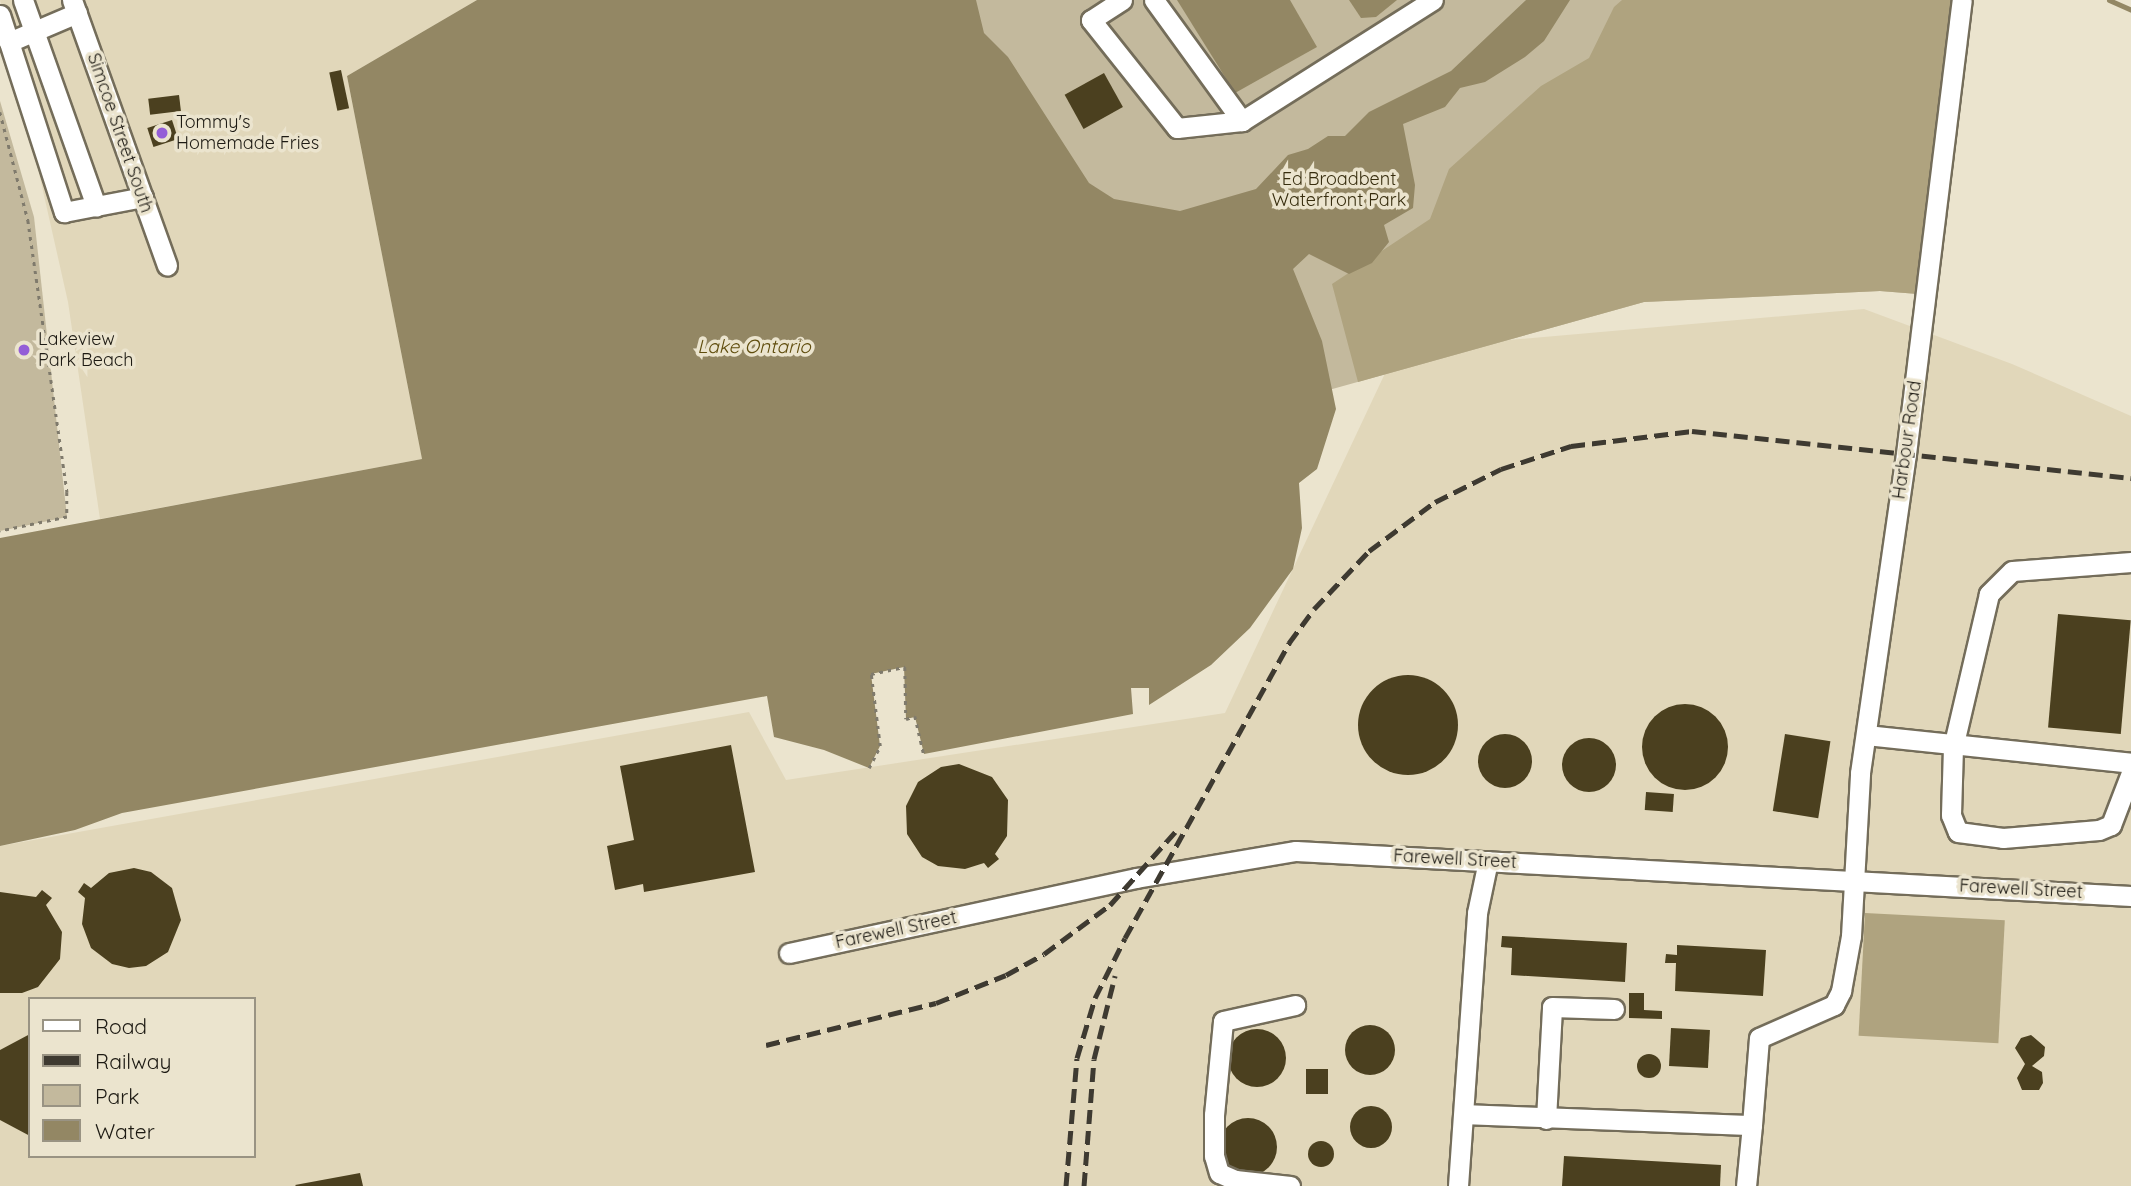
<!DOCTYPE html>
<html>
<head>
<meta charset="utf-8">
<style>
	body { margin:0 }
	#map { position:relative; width:2131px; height:1186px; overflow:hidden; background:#ebe4ce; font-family:Quicksand,sans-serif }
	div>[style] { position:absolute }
	.built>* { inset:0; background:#e1d7ba }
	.green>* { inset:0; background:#c3b99d }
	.forest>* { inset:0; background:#afa37f; transform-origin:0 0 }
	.water>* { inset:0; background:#938764 }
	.stream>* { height:5px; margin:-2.5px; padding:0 2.5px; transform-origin:2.5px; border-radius:2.5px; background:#938764 }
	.building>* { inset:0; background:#4b401f; transform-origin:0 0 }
	.round { border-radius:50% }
	.path>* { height:2.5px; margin-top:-1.25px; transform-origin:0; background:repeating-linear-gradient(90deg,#7f7a6c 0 3.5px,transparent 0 8.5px) }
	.roads { filter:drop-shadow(2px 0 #746d5a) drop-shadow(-2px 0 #746d5a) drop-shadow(0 2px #746d5a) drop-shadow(0 -2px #746d5a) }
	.minor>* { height:19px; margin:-9.5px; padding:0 9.5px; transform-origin:9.5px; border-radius:9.5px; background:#fff }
	.rail>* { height:5px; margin-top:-2.5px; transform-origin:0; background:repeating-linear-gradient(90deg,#3e3a31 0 14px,transparent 0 21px) }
	.dots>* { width:19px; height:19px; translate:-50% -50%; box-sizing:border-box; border:4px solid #ebe4ce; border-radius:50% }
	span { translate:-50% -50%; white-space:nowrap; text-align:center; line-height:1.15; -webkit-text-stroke:7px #ebe4ce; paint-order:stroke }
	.poi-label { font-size:18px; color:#1d1a13 }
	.left { translate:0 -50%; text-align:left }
	.street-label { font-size:18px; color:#1d1a13 }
	.park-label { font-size:18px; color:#372d0e }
	.water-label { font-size:19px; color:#5f4c0c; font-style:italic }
	.legend { position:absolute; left:28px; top:997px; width:228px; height:161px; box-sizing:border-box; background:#ebe4ce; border:2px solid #999383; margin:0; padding:9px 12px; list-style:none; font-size:21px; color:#1d1a13 }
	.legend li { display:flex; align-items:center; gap:14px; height:35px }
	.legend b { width:35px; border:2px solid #999383 }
</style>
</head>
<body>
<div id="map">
	<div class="built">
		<div style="clip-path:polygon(0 0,477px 0,347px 76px,422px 459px,100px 519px,68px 302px)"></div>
		<div style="clip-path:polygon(evenodd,1864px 309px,2012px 364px,2131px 416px,2131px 1186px,0 1186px,0 846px,749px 712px,786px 780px,1225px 713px,1396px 350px,1864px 309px,30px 999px,254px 999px,254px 1156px,30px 1156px,30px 999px)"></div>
	</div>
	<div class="green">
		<div style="clip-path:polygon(948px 0,1955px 0,1918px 294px,1880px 291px,1644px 302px,1293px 400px,1074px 222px)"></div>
		<div style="clip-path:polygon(0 101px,34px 217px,67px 517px,0 531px)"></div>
	</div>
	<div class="forest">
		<div style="clip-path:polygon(1622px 0,1955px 0,1918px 294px,1880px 291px,1644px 302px,1358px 382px,1332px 284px,1430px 219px,1449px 169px,1541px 86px,1589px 58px,1614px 7px)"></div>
		<div style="left:1865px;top:913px;width:140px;height:123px;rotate:3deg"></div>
	</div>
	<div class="water">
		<div style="clip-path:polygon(477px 0,976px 0,984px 33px,1008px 57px,1089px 183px,1114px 199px,1180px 211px,1256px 189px,1288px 155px,1308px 149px,1328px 136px,1345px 136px,1369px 112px,1451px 71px,1526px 0,1570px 0,1544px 41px,1525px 57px,1485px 82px,1460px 88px,1445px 107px,1403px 124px,1415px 185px,1413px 208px,1384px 225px,1389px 242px,1372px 263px,1349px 274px,1309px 254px,1293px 269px,1322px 341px,1336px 409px,1317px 469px,1299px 483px,1302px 528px,1293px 569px,1250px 628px,1211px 665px,1149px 705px,1149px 688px,1131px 688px,1133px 714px,924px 754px,915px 717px,906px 719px,904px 667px,871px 674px,880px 746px,869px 768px,824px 750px,774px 737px,767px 696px,122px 813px,75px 830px,0 846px,0 538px,422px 459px,347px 76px)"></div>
		<div style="clip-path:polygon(1177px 0,1290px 0,1317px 47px,1235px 93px)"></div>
		<div style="clip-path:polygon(1349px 0,1397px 0,1376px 17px,1361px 18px)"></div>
	</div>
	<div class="stream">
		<div style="left:2109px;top:0;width:24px;rotate:24deg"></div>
	</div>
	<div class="building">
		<div style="left:341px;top:70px;width:39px;height:12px;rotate:78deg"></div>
		<div style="left:1104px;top:73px;width:39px;height:45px;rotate:61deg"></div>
		<div style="left:179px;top:95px;width:16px;height:31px;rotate:83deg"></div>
		<div style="left:172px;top:120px;width:20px;height:26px;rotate:72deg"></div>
		<div style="left:2058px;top:614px;width:73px;height:114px;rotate:5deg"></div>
		<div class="round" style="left:1358px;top:675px;width:100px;height:100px"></div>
		<div class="round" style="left:1642px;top:704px;width:86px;height:86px"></div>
		<div class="round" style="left:1478px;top:734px;width:54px;height:54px"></div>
		<div style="left:1785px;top:734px;width:46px;height:78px;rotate:9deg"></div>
		<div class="round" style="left:1562px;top:738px;width:54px;height:54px"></div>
		<div style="clip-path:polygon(731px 745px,755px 872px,644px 892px,643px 884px,615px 890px,607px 846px,634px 840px,620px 766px)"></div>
		<div style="clip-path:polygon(959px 764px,992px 777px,1008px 800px,1007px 836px,995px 854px,999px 859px,988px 868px,984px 863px,965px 869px,938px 866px,922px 857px,907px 834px,906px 806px,918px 782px,941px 767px)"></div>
		<div style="left:1646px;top:792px;width:28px;height:18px;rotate:4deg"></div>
		<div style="clip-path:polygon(134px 868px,151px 872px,172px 888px,181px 920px,168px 952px,146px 966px,129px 968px,112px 964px,91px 948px,82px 924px,85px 898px,78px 892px,84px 883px,91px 888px,109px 873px)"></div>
		<div style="clip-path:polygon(42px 890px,52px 898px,46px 905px,62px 932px,60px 959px,38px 987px,22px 993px,0 993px,0 892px,36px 897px)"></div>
		<div style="clip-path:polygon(1502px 936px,1627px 943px,1625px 982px,1511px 975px,1512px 948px,1501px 947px)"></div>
		<div style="clip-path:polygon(1677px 945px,1766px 950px,1763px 996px,1675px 991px,1676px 963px,1665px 963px,1666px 954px,1677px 955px)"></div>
		<div style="clip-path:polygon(1629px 993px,1644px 993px,1644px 1010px,1662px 1011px,1662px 1019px,1629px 1018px)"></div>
		<div class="round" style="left:1345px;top:1025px;width:50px;height:50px"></div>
		<div style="left:1671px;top:1028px;width:39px;height:38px;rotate:3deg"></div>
		<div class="round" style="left:1228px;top:1029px;width:58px;height:58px"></div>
		<div style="clip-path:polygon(30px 1034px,30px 1136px,0 1120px,0 1050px)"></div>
		<div style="clip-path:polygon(2031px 1035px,2045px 1047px,2044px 1056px,2032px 1066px,2042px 1072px,2043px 1083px,2039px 1090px,2022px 1090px,2017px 1078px,2025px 1064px,2015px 1048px,2021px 1038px)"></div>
		<div class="round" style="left:1637px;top:1054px;width:24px;height:24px"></div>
		<div style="left:1306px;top:1069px;width:22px;height:25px"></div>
		<div class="round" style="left:1350px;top:1106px;width:42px;height:42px"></div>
		<div class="round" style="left:1219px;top:1118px;width:58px;height:58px"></div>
		<div class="round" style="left:1308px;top:1141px;width:26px;height:26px"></div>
		<div style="clip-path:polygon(1564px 1156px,1721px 1165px,1720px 1186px,1562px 1186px)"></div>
		<div style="clip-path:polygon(360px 1173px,363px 1186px,296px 1186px,295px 1185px)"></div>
	</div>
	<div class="path">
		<div style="left:0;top:112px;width:112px;rotate:75.5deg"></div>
		<div style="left:28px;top:220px;width:275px;rotate:81.8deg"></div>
		<div style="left:67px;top:492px;width:25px;rotate:90deg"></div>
		<div style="left:67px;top:517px;width:68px;rotate:168.2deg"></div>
		<div style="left:869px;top:768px;width:25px;rotate:-63deg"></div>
		<div style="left:880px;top:746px;width:73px;rotate:-97.1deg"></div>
		<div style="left:871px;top:674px;width:35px;rotate:-12deg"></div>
		<div style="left:905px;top:667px;width:52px;rotate:88.9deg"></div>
		<div style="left:906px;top:719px;width:9px;rotate:-18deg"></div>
		<div style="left:915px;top:716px;width:39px;rotate:77deg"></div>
	</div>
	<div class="roads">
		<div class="minor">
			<div style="left:23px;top:0;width:219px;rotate:70.5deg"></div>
			<div style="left:96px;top:206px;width:48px;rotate:-10.8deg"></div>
			<div style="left:72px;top:0;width:282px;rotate:70.3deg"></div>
			<div style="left:1122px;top:0;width:37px;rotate:147deg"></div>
			<div style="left:1091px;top:20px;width:138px;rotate:51.5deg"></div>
			<div style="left:1177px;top:128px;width:65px;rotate:-6.1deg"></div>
			<div style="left:1242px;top:121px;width:226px;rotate:-32.4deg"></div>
			<div style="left:1154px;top:0;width:150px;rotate:54deg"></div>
			<div style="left:0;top:15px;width:28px;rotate:72deg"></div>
			<div style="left:9px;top:42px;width:74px;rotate:-23.1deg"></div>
			<div style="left:9px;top:42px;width:179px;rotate:72.1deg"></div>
			<div style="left:64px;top:212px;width:33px;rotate:-11deg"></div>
			<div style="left:2131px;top:562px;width:119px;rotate:175.7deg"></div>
			<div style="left:2012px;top:571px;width:33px;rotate:135deg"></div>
			<div style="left:1989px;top:594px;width:157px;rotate:103.2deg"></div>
			<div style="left:1953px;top:747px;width:68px;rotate:91.7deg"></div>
			<div style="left:1951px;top:815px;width:18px;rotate:68deg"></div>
			<div style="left:1958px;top:832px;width:45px;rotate:7.6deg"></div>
			<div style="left:2003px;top:838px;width:96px;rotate:-4.8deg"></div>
			<div style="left:2099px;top:830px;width:13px;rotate:-23deg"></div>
			<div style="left:2111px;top:825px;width:56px;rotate:-69deg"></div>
			<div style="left:1866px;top:735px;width:266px;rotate:6deg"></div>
			<div style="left:789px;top:953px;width:355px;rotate:-12.2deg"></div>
			<div style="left:1136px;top:878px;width:162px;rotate:-9.6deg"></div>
			<div style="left:1296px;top:851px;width:836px;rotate:3.08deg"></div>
			<div style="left:1465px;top:1114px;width:287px;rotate:2.2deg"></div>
			<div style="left:1752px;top:1125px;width:61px;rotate:95.6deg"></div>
			<div style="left:1546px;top:1119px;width:112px;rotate:-86.9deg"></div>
			<div style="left:1552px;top:1007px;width:62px;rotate:1.8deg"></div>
			<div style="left:1752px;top:1125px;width:87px;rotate:-85.4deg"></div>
			<div style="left:1759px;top:1038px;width:82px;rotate:-23.7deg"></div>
			<div style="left:1834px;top:1005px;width:16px;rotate:-63deg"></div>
			<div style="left:1841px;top:991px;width:56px;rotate:-79.7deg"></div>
			<div style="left:1851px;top:936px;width:163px;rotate:-86.8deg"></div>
			<div style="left:1860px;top:773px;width:322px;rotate:-81.8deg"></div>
			<div style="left:1906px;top:454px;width:457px;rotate:-83deg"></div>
			<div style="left:1290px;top:1186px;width:55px;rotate:-173.8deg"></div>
			<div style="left:1235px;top:1180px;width:17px;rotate:-156deg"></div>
			<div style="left:1219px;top:1173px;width:18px;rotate:-106deg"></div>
			<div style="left:1214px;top:1156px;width:41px;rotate:-90deg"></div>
			<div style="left:1214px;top:1115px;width:94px;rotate:-84.5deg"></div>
			<div style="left:1223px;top:1021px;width:74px;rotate:-12.5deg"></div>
			<div style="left:1458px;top:1186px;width:274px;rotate:-86deg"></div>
			<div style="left:1477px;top:913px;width:53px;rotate:-78.1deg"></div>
		</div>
	</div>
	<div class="rail">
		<div style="left:766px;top:1045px;width:175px;rotate:-13.9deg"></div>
		<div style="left:936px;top:1003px;width:75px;rotate:-21.8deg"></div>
		<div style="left:1006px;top:975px;width:43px;rotate:-28.9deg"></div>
		<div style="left:1044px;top:954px;width:82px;rotate:-36.6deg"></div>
		<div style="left:1110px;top:905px;width:98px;rotate:-48.3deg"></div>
		<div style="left:1066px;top:1186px;width:128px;rotate:-85.1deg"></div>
		<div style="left:1077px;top:1058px;width:63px;rotate:-73.3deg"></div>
		<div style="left:1095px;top:998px;width:67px;rotate:-63.4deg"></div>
		<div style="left:1125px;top:938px;width:338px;rotate:-60.9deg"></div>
		<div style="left:1289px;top:643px;width:42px;rotate:-53.7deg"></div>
		<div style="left:1314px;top:609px;width:80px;rotate:-46.5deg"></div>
		<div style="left:1369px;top:551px;width:82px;rotate:-36.6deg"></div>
		<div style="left:1435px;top:502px;width:74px;rotate:-26.6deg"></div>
		<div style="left:1501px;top:469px;width:74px;rotate:-18.2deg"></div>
		<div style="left:1571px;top:446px;width:122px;rotate:-7.1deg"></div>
		<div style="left:1692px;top:431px;width:442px;rotate:6.1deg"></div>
		<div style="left:1084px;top:1186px;width:127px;rotate:-85.5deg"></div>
		<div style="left:1094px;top:1059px;width:86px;rotate:-75.8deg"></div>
	</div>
	<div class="dots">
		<div style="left:162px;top:133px;background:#945ed7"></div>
		<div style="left:24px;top:350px;background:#945ed7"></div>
	</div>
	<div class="poi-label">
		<span class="left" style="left:176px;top:133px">Tommy's<br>Homemade Fries</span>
		<span class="left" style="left:38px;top:350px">Lakeview<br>Park Beach</span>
	</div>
	<div class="street-label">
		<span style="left:120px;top:133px;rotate:71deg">Simcoe Street South</span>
		<span style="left:1907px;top:440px;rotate:-82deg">Harbour Road</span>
		<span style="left:1455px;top:859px;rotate:3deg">Farewell Street</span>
		<span style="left:2021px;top:889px;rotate:3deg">Farewell Street</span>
		<span style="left:896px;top:930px;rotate:-12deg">Farewell Street</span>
	</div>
	<div class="park-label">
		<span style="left:1339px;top:190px">Ed Broadbent<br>Waterfront Park</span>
	</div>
	<div class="water-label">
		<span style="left:754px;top:347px">Lake Ontario</span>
	</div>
	<ul class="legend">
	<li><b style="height:9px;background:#fff"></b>Road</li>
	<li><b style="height:9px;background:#3e3a31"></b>Railway</li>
	<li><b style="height:19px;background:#c3b99d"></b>Park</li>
	<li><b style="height:19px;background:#938764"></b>Water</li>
	</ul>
</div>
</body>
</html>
